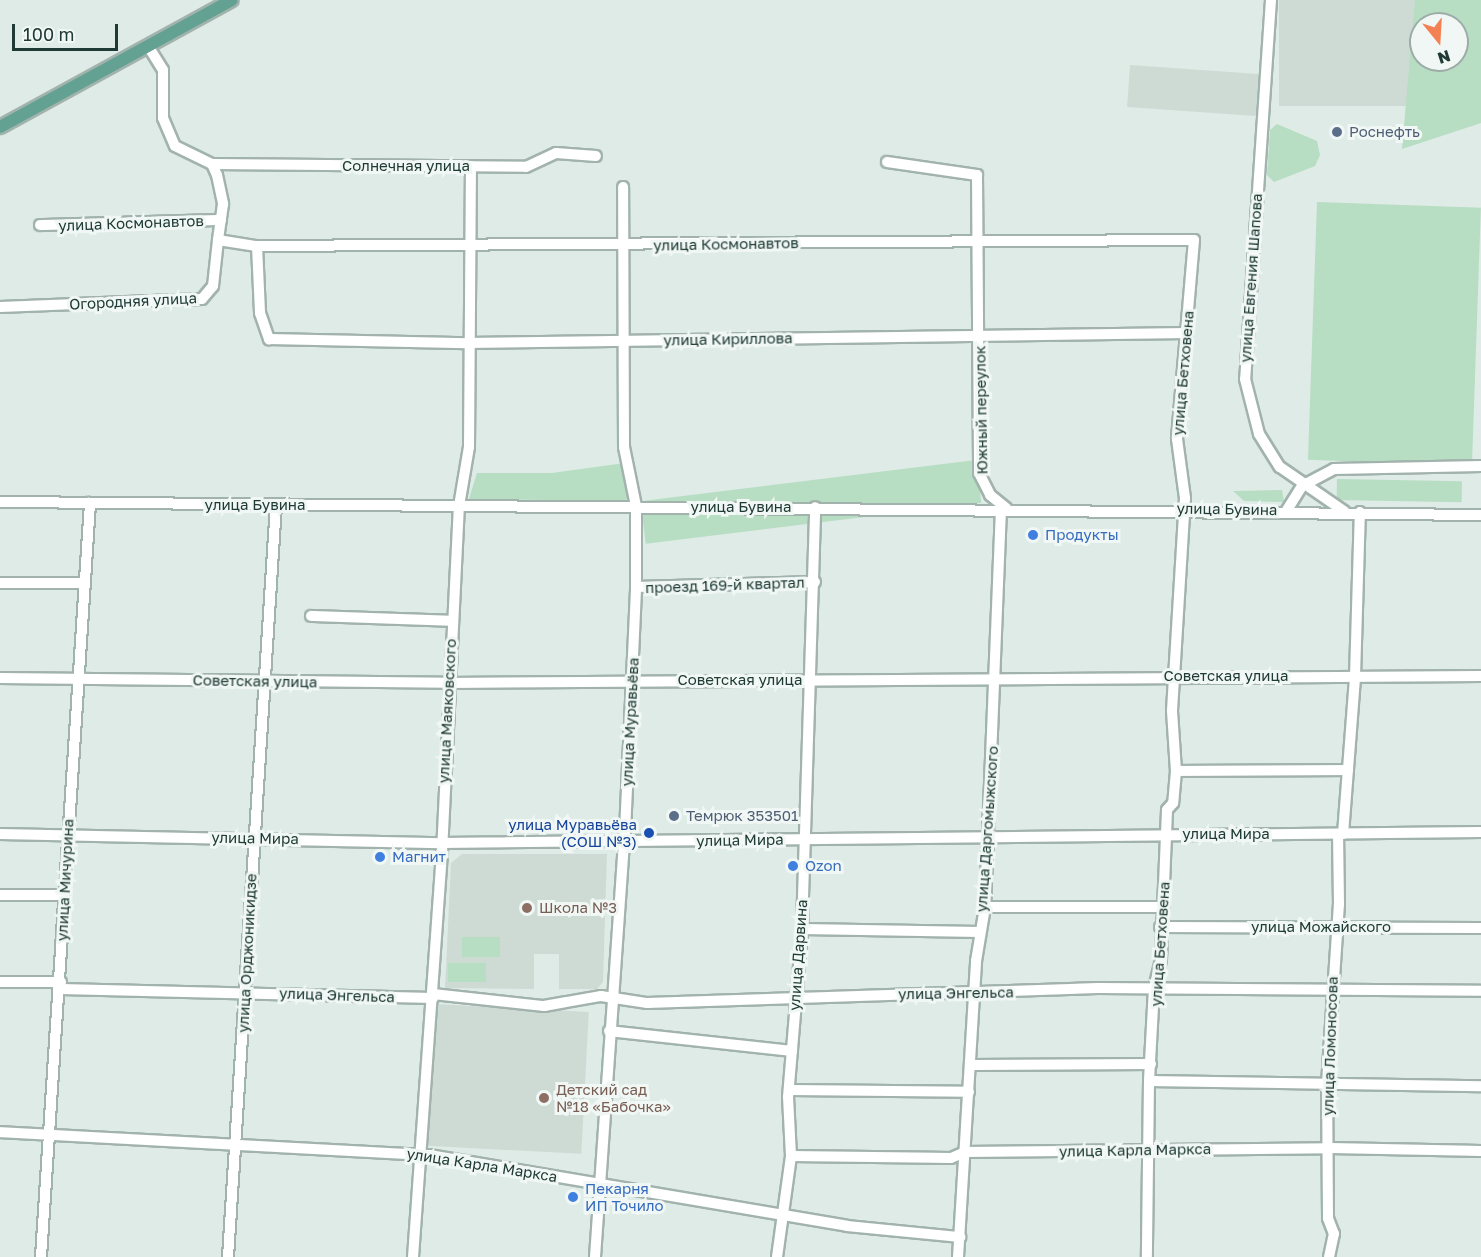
<!DOCTYPE html>
<html>
<head>
<meta charset="utf-8">
<style>
	body { margin:0 }
	#map { position:relative; width:1481px; height:1257px; overflow:hidden; background:#dfebe6; font-family:"Golos Text",sans-serif }
	div>[style] { position:absolute }
	.built>* { inset:0; background:#cedbd5; transform-origin:0 0 }
	.green>* { inset:0; background:#b7ddc3; transform-origin:0 0 }
	.roads { filter:drop-shadow(2px 0 #a2b3ad) drop-shadow(-2px 0 #a2b3ad) drop-shadow(0 2px #a2b3ad) drop-shadow(0 -2px #a2b3ad) }
	.minor>* { height:10px; margin:-5px; padding:0 5px; transform-origin:5px; border-radius:5px; background:#fff }
	.major>* { height:12px; margin:-6px; padding:0 6px; transform-origin:6px; border-radius:6px; background:#63a193 }
	.dots>* { width:16px; height:16px; translate:-50% -50%; box-sizing:border-box; border:3px solid #f0f7f4; border-radius:50% }
	span { translate:-50% -50%; white-space:nowrap; text-align:center; line-height:1.15; -webkit-text-stroke:6px #f0f7f4; paint-order:stroke }
	.service-label { font-size:15px; color:#4e5e75 }
	.left { translate:0 -50%; text-align:left }
	.street-label { font-size:15px; color:#203b35 }
	.shop-label { font-size:15px; color:#366cbe }
	.transit-label { font-size:15px; color:#164399 }
	.right { translate:-100% -50%; text-align:right }
	.education-label { font-size:15px; color:#785e54 }
	.north { position:absolute; left:1409px; top:12px; width:60px; height:60px; box-sizing:border-box; background:#f0f7f4; border:2px solid #9daca8; border-radius:50%; rotate:162deg; font-size:16px; font-weight:700; line-height:24px; text-align:center; color:#203b35 }
	.north::after { content:''; display:block; margin:auto; width:21px; height:27px; background:#f48154; clip-path:polygon(50% 0,100% 100%,50% 72%,0 100%) }
	.scale { position:absolute; left:12px; top:24px; width:106px; height:27px; box-sizing:border-box; border:3px solid #203b35; border-top:0; padding-left:8px; font-size:18px; line-height:21px; white-space:nowrap; color:#203b35; -webkit-text-stroke:4px #f0f7f4; paint-order:stroke }
</style>
</head>
<body>
<div id="map">
	<div class="built">
		<div style="left:1279px;top:0;width:136px;height:106px"></div>
		<div style="left:1130px;top:65px;width:129px;height:42px;rotate:4deg"></div>
		<div style="clip-path:polygon(462px 854px,607px 854px,603px 982px,597px 989px,559px 989px,559px 954px,534px 954px,534px 989px,445px 988px,451px 863px)"></div>
		<div style="left:435px;top:1004px;width:154px;height:142px;rotate:3deg"></div>
	</div>
	<div class="green">
		<div style="clip-path:polygon(evenodd,1415px 0,1481px 0,1481px 123px,1402px 149px,1415px 0,1421px 24px,1457px 24px,1457px 60px,1421px 60px,1421px 24px)"></div>
		<div style="clip-path:polygon(1277px 124px,1317px 141px,1320px 155px,1315px 166px,1274px 182px,1267px 175px,1270px 130px)"></div>
		<div style="left:1317px;top:202px;width:164px;height:258px;rotate:2deg"></div>
		<div style="left:976px;top:460px;width:43px;height:338px;rotate:83deg"></div>
		<div style="clip-path:polygon(625px 463px,631px 497px,623px 501px,469px 499px,477px 473px,552px 473px)"></div>
		<div style="left:1337px;top:479px;width:125px;height:21px;rotate:1deg"></div>
		<div style="clip-path:polygon(1282px 490px,1284px 502px,1244px 501px,1233px 491px)"></div>
		<div style="left:462px;top:937px;width:38px;height:20px"></div>
		<div style="left:448px;top:963px;width:38px;height:19px"></div>
	</div>
	<div class="roads">
		<div class="minor">
			<div style="left:1271px;top:0;width:380px;rotate:93.9deg"></div>
			<div style="left:1245px;top:379px;width:57px;rotate:75.7deg"></div>
			<div style="left:1259px;top:434px;width:39px;rotate:58deg"></div>
			<div style="left:1280px;top:467px;width:78px;rotate:34.5deg"></div>
			<div style="left:148px;top:46px;width:28px;rotate:58deg"></div>
			<div style="left:163px;top:70px;width:48px;rotate:90deg"></div>
			<div style="left:163px;top:118px;width:30px;rotate:67deg"></div>
			<div style="left:175px;top:146px;width:41px;rotate:25.9deg"></div>
			<div style="left:212px;top:164px;width:12px;rotate:66deg"></div>
			<div style="left:217px;top:175px;width:30px;rotate:78deg"></div>
			<div style="left:223px;top:204px;width:36px;rotate:98deg"></div>
			<div style="left:218px;top:240px;width:39px;rotate:9deg"></div>
			<div style="left:257px;top:246px;width:67px;rotate:87.4deg"></div>
			<div style="left:260px;top:313px;width:28px;rotate:71deg"></div>
			<div style="left:269px;top:339px;width:199px;rotate:1.2deg"></div>
			<div style="left:468px;top:343px;width:719px;rotate:-0.8deg"></div>
			<div style="left:887px;top:162px;width:91px;rotate:8.2deg"></div>
			<div style="left:977px;top:175px;width:298px;rotate:89.6deg"></div>
			<div style="left:979px;top:473px;width:25px;rotate:63deg"></div>
			<div style="left:990px;top:495px;width:21px;rotate:39deg"></div>
			<div style="left:212px;top:164px;width:314px;rotate:0.5deg"></div>
			<div style="left:526px;top:167px;width:33px;rotate:-25deg"></div>
			<div style="left:556px;top:153px;width:40px;rotate:4.3deg"></div>
			<div style="left:40px;top:225px;width:181px;rotate:-1.6deg"></div>
			<div style="left:257px;top:246px;width:937px;rotate:-0.37deg"></div>
			<div style="left:1194px;top:240px;width:200px;rotate:94.9deg"></div>
			<div style="left:1177px;top:439px;width:60px;rotate:82.3deg"></div>
			<div style="left:1185px;top:498px;width:213px;rotate:93.5deg"></div>
			<div style="left:1172px;top:711px;width:60px;rotate:86.2deg"></div>
			<div style="left:1176px;top:771px;width:32px;rotate:95deg"></div>
			<div style="left:1173px;top:803px;width:9px;rotate:131deg"></div>
			<div style="left:1167px;top:810px;width:150px;rotate:92.3deg"></div>
			<div style="left:1161px;top:960px;width:29px;rotate:104deg"></div>
			<div style="left:1154px;top:988px;width:93px;rotate:93.1deg"></div>
			<div style="left:1149px;top:1081px;width:176px;rotate:90.7deg"></div>
			<div style="left:0;top:307px;width:202px;rotate:-2.3deg"></div>
			<div style="left:202px;top:299px;width:17px;rotate:-50deg"></div>
			<div style="left:213px;top:286px;width:46px;rotate:-83.8deg"></div>
			<div style="left:0;top:502px;width:1481px;rotate:0.5deg"></div>
			<div style="left:1287px;top:510px;width:28px;rotate:-58deg"></div>
			<div style="left:1302px;top:486px;width:36px;rotate:-28deg"></div>
			<div style="left:1334px;top:469px;width:147px;rotate:-1.2deg"></div>
			<div style="left:0;top:583px;width:83px"></div>
			<div style="left:636px;top:587px;width:179px;rotate:-1.6deg"></div>
			<div style="left:311px;top:616px;width:141px;rotate:2deg"></div>
			<div style="left:0;top:678px;width:448px;rotate:0.6deg"></div>
			<div style="left:448px;top:683px;width:1033px;rotate:-0.39deg"></div>
			<div style="left:1176px;top:771px;width:172px;rotate:-0.3deg"></div>
			<div style="left:0;top:834px;width:442px;rotate:1.2deg"></div>
			<div style="left:442px;top:843px;width:1039px;rotate:-0.61deg"></div>
			<div style="left:1343px;top:834px;width:157px;rotate:-85.6deg"></div>
			<div style="left:1355px;top:677px;width:165px;rotate:-88.3deg"></div>
			<div style="left:0;top:895px;width:62px"></div>
			<div style="left:985px;top:907px;width:177px"></div>
			<div style="left:1160px;top:927px;width:321px;rotate:0.2deg"></div>
			<div style="left:802px;top:929px;width:178px;rotate:1deg"></div>
			<div style="left:0;top:982px;width:61px"></div>
			<div style="left:61px;top:989px;width:372px;rotate:1.4deg"></div>
			<div style="left:433px;top:994px;width:112px;rotate:6.2deg"></div>
			<div style="left:544px;top:1006px;width:58px;rotate:-10deg"></div>
			<div style="left:601px;top:996px;width:47px;rotate:8.7deg"></div>
			<div style="left:647px;top:1003px;width:451px;rotate:-1.9deg"></div>
			<div style="left:1098px;top:988px;width:383px;rotate:0.4deg"></div>
			<div style="left:609px;top:1031px;width:184px;rotate:6.2deg"></div>
			<div style="left:973px;top:1065px;width:178px;rotate:-0.3deg"></div>
			<div style="left:1149px;top:1081px;width:332px;rotate:0.9deg"></div>
			<div style="left:790px;top:1090px;width:179px;rotate:0.6deg"></div>
			<div style="left:0;top:1132px;width:430px;rotate:3.1deg"></div>
			<div style="left:429px;top:1155px;width:424px;rotate:9.6deg"></div>
			<div style="left:847px;top:1226px;width:114px;rotate:5.6deg"></div>
			<div style="left:791px;top:1156px;width:160px;rotate:0.7deg"></div>
			<div style="left:951px;top:1158px;width:15px;rotate:-23deg"></div>
			<div style="left:965px;top:1152px;width:365px;rotate:-0.6deg"></div>
			<div style="left:1330px;top:1148px;width:151px;rotate:1.1deg"></div>
			<div style="left:41px;top:1257px;width:756px;rotate:-86.28deg"></div>
			<div style="left:228px;top:1257px;width:754px;rotate:-86.35deg"></div>
			<div style="left:413px;top:1257px;width:406px;rotate:-85.9deg"></div>
			<div style="left:442px;top:852px;width:346px;rotate:-87.2deg"></div>
			<div style="left:459px;top:506px;width:60px;rotate:-80.4deg"></div>
			<div style="left:469px;top:447px;width:281px;rotate:-89.6deg"></div>
			<div style="left:595px;top:1257px;width:426px;rotate:-86deg"></div>
			<div style="left:625px;top:832px;width:245px;rotate:-87.4deg"></div>
			<div style="left:636px;top:587px;width:81px;rotate:-90deg"></div>
			<div style="left:636px;top:506px;width:60px;rotate:-101.5deg"></div>
			<div style="left:624px;top:447px;width:260px;rotate:-90.2deg"></div>
			<div style="left:777px;top:1257px;width:102px;rotate:-82.1deg"></div>
			<div style="left:791px;top:1156px;width:59px;rotate:-92.9deg"></div>
			<div style="left:788px;top:1097px;width:169px;rotate:-85.2deg"></div>
			<div style="left:802px;top:929px;width:422px;rotate:-88.2deg"></div>
			<div style="left:958px;top:1257px;width:297px;rotate:-86.5deg"></div>
			<div style="left:976px;top:961px;width:55px;rotate:-80.5deg"></div>
			<div style="left:985px;top:907px;width:399px;rotate:-87.7deg"></div>
			<div style="left:1329px;top:1257px;width:24px;rotate:-78deg"></div>
			<div style="left:1334px;top:1234px;width:17px;rotate:-111deg"></div>
			<div style="left:1328px;top:1218px;width:134px;rotate:-90.4deg"></div>
			<div style="left:1327px;top:1084px;width:180px;rotate:-86.2deg"></div>
			<div style="left:1339px;top:904px;width:70px;rotate:-90.8deg"></div>
		</div>
		<div class="major">
			<div style="left:0;top:127px;width:264px;rotate:-28.7deg"></div>
		</div>
	</div>
	<div class="dots">
		<div style="left:1337px;top:132px;background:#5c6f8a"></div>
		<div style="left:1033px;top:535px;background:#3f7fe0"></div>
		<div style="left:674px;top:816px;background:#5c6f8a"></div>
		<div style="left:649px;top:833px;background:#1a4fb4"></div>
		<div style="left:380px;top:857px;background:#3f7fe0"></div>
		<div style="left:793px;top:866px;background:#3f7fe0"></div>
		<div style="left:527px;top:908px;background:#8d6e63"></div>
		<div style="left:544px;top:1098px;background:#8d6e63"></div>
		<div style="left:573px;top:1197px;background:#3f7fe0"></div>
	</div>
	<div class="service-label">
		<span class="left" style="left:1349px;top:132px">Роснефть</span>
		<span class="left" style="left:686px;top:816px">Темрюк 353501</span>
	</div>
	<div class="street-label">
		<span style="left:406px;top:166px">Солнечная улица</span>
		<span style="left:131px;top:223px;rotate:-2deg">улица Космонавтов</span>
		<span style="left:726px;top:244px;rotate:-1deg">улица Космонавтов</span>
		<span style="left:1251px;top:278px;rotate:-86deg">улица Евгения Шапова</span>
		<span style="left:133px;top:301px;rotate:-3deg">Огородняя улица</span>
		<span style="left:728px;top:339px;rotate:-1deg">улица Кириллова</span>
		<span style="left:1183px;top:373px;rotate:-85deg">улица Бетховена</span>
		<span style="left:981px;top:410px;rotate:-91deg">Южный переулок</span>
		<span style="left:255px;top:505px">улица Бувина</span>
		<span style="left:741px;top:507px">улица Бувина</span>
		<span style="left:1227px;top:509px;rotate:1deg">улица Бувина</span>
		<span style="left:725px;top:585px;rotate:-2deg">проезд 169-й квартал</span>
		<span style="left:1226px;top:676px">Советская улица</span>
		<span style="left:740px;top:680px">Советская улица</span>
		<span style="left:255px;top:681px;rotate:1deg">Советская улица</span>
		<span style="left:447px;top:711px;rotate:-87deg">улица Маяковского</span>
		<span style="left:630px;top:722px;rotate:-87deg">улица Муравьёва</span>
		<span style="left:987px;top:829px;rotate:-86deg">улица Даргомыжского</span>
		<span style="left:1226px;top:834px">улица Мира</span>
		<span style="left:255px;top:838px;rotate:1deg">улица Мира</span>
		<span style="left:740px;top:840px;rotate:-1deg">улица Мира</span>
		<span style="left:65px;top:880px;rotate:-87deg">улица Мичурина</span>
		<span style="left:1321px;top:927px">улица Можайского</span>
		<span style="left:1160px;top:944px;rotate:-86deg">улица Бетховена</span>
		<span style="left:247px;top:953px;rotate:-87deg">улица Орджоникидзе</span>
		<span style="left:798px;top:955px;rotate:-86deg">улица Дарвина</span>
		<span style="left:956px;top:993px;rotate:-1deg">улица Энгельса</span>
		<span style="left:337px;top:995px;rotate:2deg">улица Энгельса</span>
		<span style="left:1330px;top:1046px;rotate:-88deg">улица Ломоносова</span>
		<span style="left:1135px;top:1150px;rotate:-1deg">улица Карла Маркса</span>
		<span style="left:482px;top:1165px;rotate:9deg">улица Карла Маркса</span>
	</div>
	<div class="shop-label">
		<span class="left" style="left:1045px;top:535px">Продукты</span>
		<span class="left" style="left:392px;top:857px">Магнит</span>
		<span class="left" style="left:805px;top:866px">Ozon</span>
		<span class="left" style="left:585px;top:1197px">Пекарня<br>ИП Точило</span>
	</div>
	<div class="transit-label">
		<span class="right" style="left:637px;top:833px">улица Муравьёва<br>(СОШ №3)</span>
	</div>
	<div class="education-label">
		<span class="left" style="left:539px;top:908px">Школа №3</span>
		<span class="left" style="left:556px;top:1098px">Детский сад<br>№18 «Бабочка»</span>
	</div>
	<div class="north">N</div>
	<div class="scale">100 m</div>
</div>
</body>
</html>
